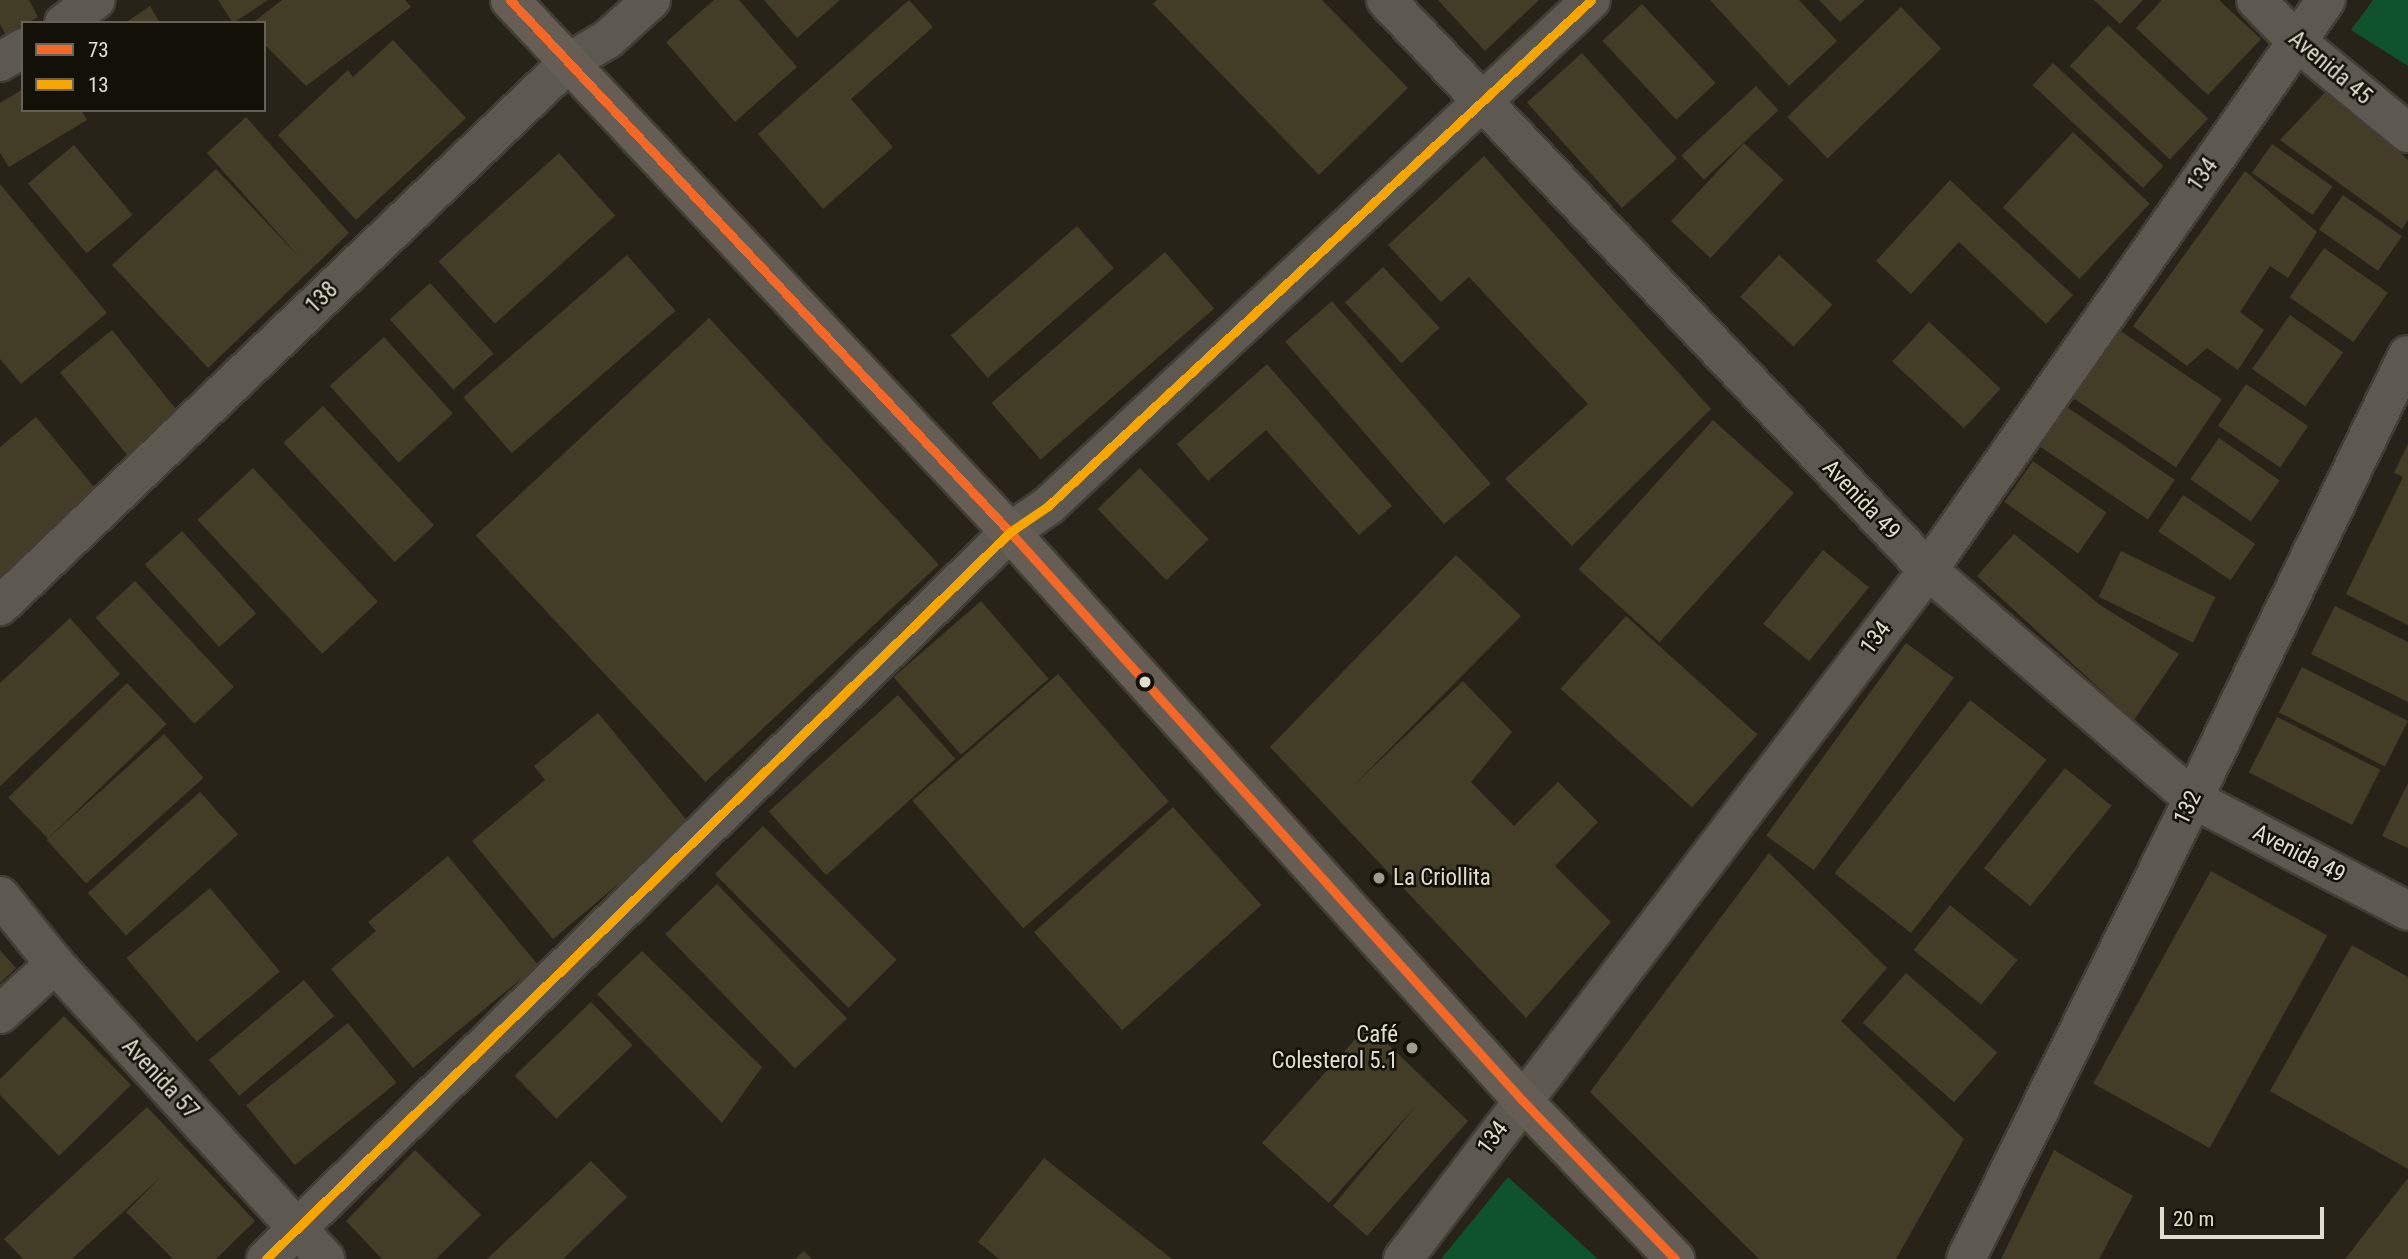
<!DOCTYPE html>
<html>
<head>
<meta charset="utf-8">
<style>
	body { margin:0 }
	#map { position:relative; width:2408px; height:1259px; overflow:hidden; background:#282318; font-family:"Roboto Condensed",sans-serif }
	div>[style] { position:absolute }
	.green>* { inset:0; background:#0f532c }
	.building>* { inset:0; background:#433c27; transform-origin:0 0 }
	.roads { filter:drop-shadow(2px 0 #423e36) drop-shadow(-2px 0 #423e36) drop-shadow(0 2px #423e36) drop-shadow(0 -2px #423e36) }
	.minor>* { height:38px; margin:-19px; padding:0 19px; transform-origin:19px; border-radius:19px; background:#5d5950 }
	.tertiary>* { height:38px; margin:-19px; padding:0 19px; transform-origin:19px; border-radius:19px; background:#5d5950 }
	.primary>* { height:38px; margin:-19px; padding:0 19px; transform-origin:19px; border-radius:19px; background:#665e54 }
	.bus-1>* { height:9px; margin:-4.5px; padding:0 4.5px; transform-origin:4.5px; border-radius:4.5px; background:#f36827 }
	.bus-2>* { height:9px; margin:-4.5px; padding:0 4.5px; transform-origin:4.5px; border-radius:4.5px; background:#f7a600 }
	.dots>* { width:19px; height:19px; translate:-50% -50%; box-sizing:border-box; border:4px solid #131007; border-radius:50% }
	span { translate:-50% -50%; white-space:nowrap; text-align:center; line-height:1.15; -webkit-text-stroke:5px #131007; paint-order:stroke }
	.street-label { font-size:23px; color:#e2ddd1 }
	.poi-label { font-size:23px; color:#e2ddd1 }
	.left { translate:0 -50%; text-align:left }
	.right { translate:-100% -50%; text-align:right }
	.legend { position:absolute; left:21px; top:21px; width:245px; height:91px; box-sizing:border-box; background:#131007; border:2px solid #666258; margin:0; padding:9px 12px; list-style:none; font-size:21px; color:#e2ddd1 }
	.legend li { display:flex; align-items:center; gap:14px; height:35px }
	.legend b { width:35px; border:2px solid #666258 }
	.scale { position:absolute; left:2160px; top:1207px; width:164px; height:32px; box-sizing:border-box; border:4px solid #e2ddd1; border-top:0; padding-left:9px; font-size:21px; line-height:24px; white-space:nowrap; color:#e2ddd1; -webkit-text-stroke:5px #131007; paint-order:stroke }
</style>
</head>
<body>
<div id="map">
	<div class="green">
		<div style="clip-path:polygon(2373px 0,2408px 0,2408px 66px,2351px 30px)"></div>
		<div style="clip-path:polygon(1508px 1177px,1598px 1259px,1441px 1259px)"></div>
	</div>
	<div class="building">
		<div style="clip-path:polygon(0 0,29px 0,38px 17px,6px 35px,0 24px)"></div>
		<div style="clip-path:polygon(218px 0,268px 0,233px 23px)"></div>
		<div style="clip-path:polygon(282px 0,405px 0,411px 7px,306px 86px,264px 44px,264px 23px,252px 23px)"></div>
		<div style="clip-path:polygon(714px 0,739px 0,797px 67px,735px 122px,666px 42px)"></div>
		<div style="clip-path:polygon(764px 0,840px 0,797px 38px)"></div>
		<div style="clip-path:polygon(909px 0,933px 27px,851px 99px,893px 147px,823px 209px,758px 134px)"></div>
		<div style="clip-path:polygon(1157px 0,1322px 0,1408px 88px,1319px 175px,1153px 4px)"></div>
		<div style="clip-path:polygon(1438px 0,1539px 0,1485px 51px)"></div>
		<div style="clip-path:polygon(1710px 0,1799px 0,1837px 41px,1789px 86px)"></div>
		<div style="clip-path:polygon(1819px 0,1865px 0,1840px 22px)"></div>
		<div style="clip-path:polygon(2094px 0,2143px 0,2120px 24px)"></div>
		<div style="clip-path:polygon(2162px 0,2219px 0,2261px 39px,2208px 95px,2136px 28px)"></div>
		<div style="left:1642px;top:4px;width:108px;height:54px;rotate:47deg"></div>
		<div style="clip-path:polygon(150px 6px,160px 23px,125px 23px)"></div>
		<div style="left:1901px;top:7px;width:58px;height:158px;rotate:46deg"></div>
		<div style="left:2108px;top:25px;width:137px;height:56px;rotate:43deg"></div>
		<div style="clip-path:polygon(393px 40px,466px 118px,356px 220px,278px 135px,348px 70px,353px 77px)"></div>
		<div style="left:1582px;top:53px;width:142px;height:74px;rotate:48deg"></div>
		<div style="left:2053px;top:63px;width:151px;height:30px;rotate:43deg"></div>
		<div style="left:1756px;top:86px;width:33px;height:102px;rotate:47deg"></div>
		<div style="clip-path:polygon(2330px 87px,2408px 160px,2408px 220px,2402px 229px,2280px 140px)"></div>
		<div style="clip-path:polygon(23px 89px,23px 110px,81px 110px,87px 120px,9px 167px,0 153px,0 103px)"></div>
		<div style="clip-path:polygon(246px 117px,349px 233px,208px 368px,112px 265px,216px 169px,300px 258px,207px 153px)"></div>
		<div style="left:2073px;top:132px;width:105px;height:103px;rotate:43deg"></div>
		<div style="left:1744px;top:143px;width:54px;height:107px;rotate:43deg"></div>
		<div style="left:2272px;top:144px;width:74px;height:35px;rotate:35deg"></div>
		<div style="left:74px;top:145px;width:91px;height:60px;rotate:50deg"></div>
		<div style="left:559px;top:153px;width:84px;height:162px;rotate:48deg"></div>
		<div style="clip-path:polygon(1484px 156px,1711px 409px,1572px 546px,1505px 479px,1588px 404px,1469px 277px,1441px 302px,1388px 245px)"></div>
		<div style="clip-path:polygon(2245px 171px,2317px 232px,2288px 278px,2270px 266px,2240px 312px,2264px 330px,2238px 370px,2207px 348px,2187px 366px,2133px 326px)"></div>
		<div style="clip-path:polygon(1950px 180px,2073px 295px,2046px 324px,1959px 242px,1911px 294px,1876px 261px)"></div>
		<div style="clip-path:polygon(0 184px,107px 313px,21px 384px,0 359px)"></div>
		<div style="left:2343px;top:195px;width:72px;height:42px;rotate:35deg"></div>
		<div style="left:1077px;top:226px;width:56px;height:167px;rotate:49deg"></div>
		<div style="left:2324px;top:248px;width:78px;height:60px;rotate:35deg"></div>
		<div style="left:1165px;top:252px;width:75px;height:230px;rotate:49deg"></div>
		<div style="left:627px;top:255px;width:74px;height:217px;rotate:49deg"></div>
		<div style="left:1779px;top:255px;width:73px;height:57px;rotate:43deg"></div>
		<div style="left:1383px;top:267px;width:83px;height:52px;rotate:47deg"></div>
		<div style="left:430px;top:283px;width:95px;height:54px;rotate:48deg"></div>
		<div style="left:1332px;top:301px;width:242px;height:62px;rotate:49deg"></div>
		<div style="left:2290px;top:315px;width:65px;height:66px;rotate:35deg"></div>
		<div style="left:709px;top:318px;width:337px;height:319px;rotate:47deg"></div>
		<div style="left:1929px;top:322px;width:98px;height:54px;rotate:43deg"></div>
		<div style="left:112px;top:330px;width:109px;height:67px;rotate:51deg"></div>
		<div style="left:2119px;top:330px;width:124px;height:82px;rotate:34deg"></div>
		<div style="left:384px;top:337px;width:103px;height:73px;rotate:48deg"></div>
		<div style="clip-path:polygon(1267px 364px,1392px 506px,1359px 535px,1266px 430px,1208px 481px,1177px 444px)"></div>
		<div style="left:2246px;top:384px;width:75px;height:50px;rotate:34deg"></div>
		<div style="left:323px;top:406px;width:163px;height:54px;rotate:47deg"></div>
		<div style="left:2067px;top:407px;width:130px;height:48px;rotate:34deg"></div>
		<div style="clip-path:polygon(36px 417px,99px 493px,0 576px,0 447px)"></div>
		<div style="left:1713px;top:420px;width:109px;height:201px;rotate:42deg"></div>
		<div style="left:2219px;top:438px;width:74px;height:50px;rotate:35deg"></div>
		<div style="clip-path:polygon(2408px 444px,2408px 625px,2346px 594px,2403px 477px,2394px 473px)"></div>
		<div style="left:2033px;top:461px;width:90px;height:50px;rotate:35deg"></div>
		<div style="left:253px;top:468px;width:183px;height:76px;rotate:47deg"></div>
		<div style="left:1140px;top:468px;width:99px;height:59px;rotate:46deg"></div>
		<div style="left:2183px;top:495px;width:87px;height:44px;rotate:34deg"></div>
		<div style="left:182px;top:531px;width:111px;height:50px;rotate:48deg"></div>
		<div style="clip-path:polygon(2014px 534px,2100px 605px,2179px 654px,2134px 720px,1977px 576px)"></div>
		<div style="left:1823px;top:550px;width:59px;height:95px;rotate:39deg"></div>
		<div style="left:2121px;top:551px;width:105px;height:51px;rotate:26deg"></div>
		<div style="clip-path:polygon(1456px 555px,1521px 616px,1353px 786px,1463px 681px,1512px 732px,1471px 782px,1514px 826px,1558px 782px,1598px 822px,1555px 866px,1611px 922px,1526px 1018px,1270px 747px)"></div>
		<div style="left:135px;top:581px;width:145px;height:54px;rotate:47deg"></div>
		<div style="left:981px;top:601px;width:103px;height:116px;rotate:49deg"></div>
		<div style="clip-path:polygon(2335px 606px,2408px 642px,2408px 702px,2311px 654px)"></div>
		<div style="left:1626px;top:616px;width:177px;height:98px;rotate:42deg"></div>
		<div style="clip-path:polygon(70px 618px,120px 674px,0 786px,0 683px)"></div>
		<div style="left:1906px;top:643px;width:59px;height:238px;rotate:36deg"></div>
		<div style="left:2302px;top:667px;width:119px;height:51px;rotate:27deg"></div>
		<div style="left:1058px;top:674px;width:169px;height:193px;rotate:49deg"></div>
		<div style="left:127px;top:683px;width:57px;height:165px;rotate:46deg"></div>
		<div style="left:898px;top:695px;width:86px;height:174px;rotate:48deg"></div>
		<div style="left:1970px;top:700px;width:97px;height:220px;rotate:38deg"></div>
		<div style="clip-path:polygon(598px 713px,690px 824px,553px 939px,472px 841px,545px 780px,534px 766px)"></div>
		<div style="left:2277px;top:717px;width:116px;height:62px;rotate:27deg"></div>
		<div style="left:164px;top:734px;width:59px;height:158px;rotate:48deg"></div>
		<div style="left:2065px;top:768px;width:60px;height:129px;rotate:39deg"></div>
		<div style="clip-path:polygon(2408px 783px,2408px 848px,2382px 836px)"></div>
		<div style="left:200px;top:792px;width:57px;height:151px;rotate:48deg"></div>
		<div style="left:1173px;top:807px;width:132px;height:187px;rotate:48deg"></div>
		<div style="left:763px;top:826px;width:189px;height:68px;rotate:45deg"></div>
		<div style="clip-path:polygon(1769px 853px,1887px 968px,1841px 1021px,1964px 1139px,1896px 1259px,1759px 1259px,1590px 1092px)"></div>
		<div style="clip-path:polygon(448px 856px,538px 965px,413px 1068px,331px 969px,376px 931px,368px 922px)"></div>
		<div style="left:2211px;top:871px;width:133px;height:243px;rotate:29deg"></div>
		<div style="left:717px;top:884px;width:187px;height:72px;rotate:46deg"></div>
		<div style="left:210px;top:888px;width:109px;height:109px;rotate:50deg"></div>
		<div style="left:1950px;top:905px;width:87px;height:58px;rotate:39deg"></div>
		<div style="clip-path:polygon(2352px 945px,2408px 977px,2408px 1169px,2270px 1091px)"></div>
		<div style="clip-path:polygon(0 950px,16px 968px,0 983px)"></div>
		<div style="clip-path:polygon(642px 951px,762px 1067px,722px 1123px,597px 994px)"></div>
		<div style="left:1906px;top:973px;width:121px;height:66px;rotate:41deg"></div>
		<div style="left:304px;top:980px;width:47px;height:124px;rotate:50deg"></div>
		<div style="left:591px;top:1002px;width:60px;height:106px;rotate:46deg"></div>
		<div style="clip-path:polygon(64px 1016px,131px 1085px,59px 1156px,0 1095px,0 1079px)"></div>
		<div style="left:348px;top:1023px;width:77px;height:131px;rotate:51deg"></div>
		<div style="clip-path:polygon(1368px 1025px,1468px 1121px,1367px 1236px,1333px 1206px,1416px 1106px,1329px 1203px,1262px 1143px)"></div>
		<div style="clip-path:polygon(147px 1107px,255px 1221px,216px 1259px,173px 1259px,126px 1212px,162px 1176px,72px 1259px,23px 1259px,4px 1239px)"></div>
		<div style="clip-path:polygon(415px 1150px,481px 1215px,436px 1259px,382px 1259px,346px 1221px)"></div>
		<div style="clip-path:polygon(2054px 1150px,2133px 1196px,2099px 1259px,2001px 1259px)"></div>
		<div style="clip-path:polygon(1044px 1158px,1172px 1259px,999px 1259px,978px 1242px)"></div>
		<div style="clip-path:polygon(591px 1161px,627px 1197px,563px 1259px,487px 1259px)"></div>
		<div style="clip-path:polygon(2408px 1178px,2408px 1259px,2345px 1259px)"></div>
		<div style="clip-path:polygon(804px 1251px,812px 1259px,795px 1259px)"></div>
	</div>
	<div class="roads">
		<div class="minor">
			<div style="left:1386px;top:0;width:787px;rotate:46.44deg"></div>
			<div style="left:1928px;top:570px;width:350px;rotate:40.8deg"></div>
			<div style="left:2193px;top:799px;width:493px;rotate:-64.2deg"></div>
			<div style="left:2256px;top:0;width:57px;rotate:45.7deg"></div>
			<div style="left:2296px;top:41px;width:145px;rotate:39.4deg"></div>
			<div style="left:64px;top:23px;width:39px;rotate:-36deg"></div>
			<div style="left:0;top:62px;width:27px;rotate:-31deg"></div>
			<div style="left:0;top:606px;width:787px;rotate:-43.71deg"></div>
			<div style="left:569px;top:62px;width:45px;rotate:-30.5deg"></div>
			<div style="left:608px;top:39px;width:58px;rotate:-42.2deg"></div>
			<div style="left:0;top:1014px;width:74px;rotate:-42.3deg"></div>
			<div style="left:266px;top:1259px;width:1040px;rotate:-44.34deg"></div>
			<div style="left:1010px;top:532px;width:46px;rotate:-34.4deg"></div>
			<div style="left:1048px;top:506px;width:742px;rotate:-42.98deg"></div>
			<div style="left:1403px;top:1259px;width:866px;rotate:-52.69deg"></div>
			<div style="left:1928px;top:570px;width:695px;rotate:-55.08deg"></div>
		</div>
		<div class="tertiary">
			<div style="left:0;top:896px;width:87px;rotate:51deg"></div>
			<div style="left:55px;top:964px;width:400px;rotate:47.5deg"></div>
			<div style="left:1966px;top:1259px;width:513px;rotate:-63.73deg"></div>
			<div style="left:2193px;top:799px;width:242px;rotate:27.5deg"></div>
		</div>
		<div class="primary">
			<div style="left:510px;top:0;width:730px;rotate:46.78deg"></div>
			<div style="left:1010px;top:532px;width:765px;rotate:47.97deg"></div>
			<div style="left:1522px;top:1100px;width:221px;rotate:46.1deg"></div>
		</div>
	</div>
	<div class="bus-1">
		<div style="left:510px;top:0;width:730px;rotate:46.78deg"></div>
		<div style="left:1010px;top:532px;width:765px;rotate:47.97deg"></div>
		<div style="left:1522px;top:1100px;width:221px;rotate:46.1deg"></div>
	</div>
	<div class="bus-2">
		<div style="left:266px;top:1259px;width:1040px;rotate:-44.34deg"></div>
		<div style="left:1010px;top:532px;width:46px;rotate:-34.4deg"></div>
		<div style="left:1048px;top:506px;width:742px;rotate:-42.98deg"></div>
	</div>
	<div class="dots">
		<div style="left:1145px;top:682px;background:#e2ddd1"></div>
		<div style="left:1379px;top:878px;background:#a19c90"></div>
		<div style="left:1412px;top:1048px;background:#a19c90"></div>
	</div>
	<div class="street-label">
		<span style="left:2330px;top:68px;rotate:40deg">Avenida 45</span>
		<span style="left:2203px;top:175px;rotate:-55deg">134</span>
		<span style="left:322px;top:298px;rotate:-44deg">138</span>
		<span style="left:1861px;top:500px;rotate:46deg">Avenida 49</span>
		<span style="left:1876px;top:638px;rotate:-53deg">134</span>
		<span style="left:2188px;top:808px;rotate:-64deg">132</span>
		<span style="left:2299px;top:854px;rotate:27deg">Avenida 49</span>
		<span style="left:160px;top:1079px;rotate:47deg">Avenida 57</span>
		<span style="left:1493px;top:1138px;rotate:-53deg">134</span>
	</div>
	<div class="poi-label">
		<span class="left" style="left:1393px;top:878px">La Criollita</span>
		<span class="right" style="left:1398px;top:1048px">Café<br>Colesterol 5.1</span>
	</div>
	<ul class="legend">
	<li><b style="height:9px;background:#f36827"></b>73</li>
	<li><b style="height:9px;background:#f7a600"></b>13</li>
	</ul>
	<div class="scale">20 m</div>
</div>
</body>
</html>
